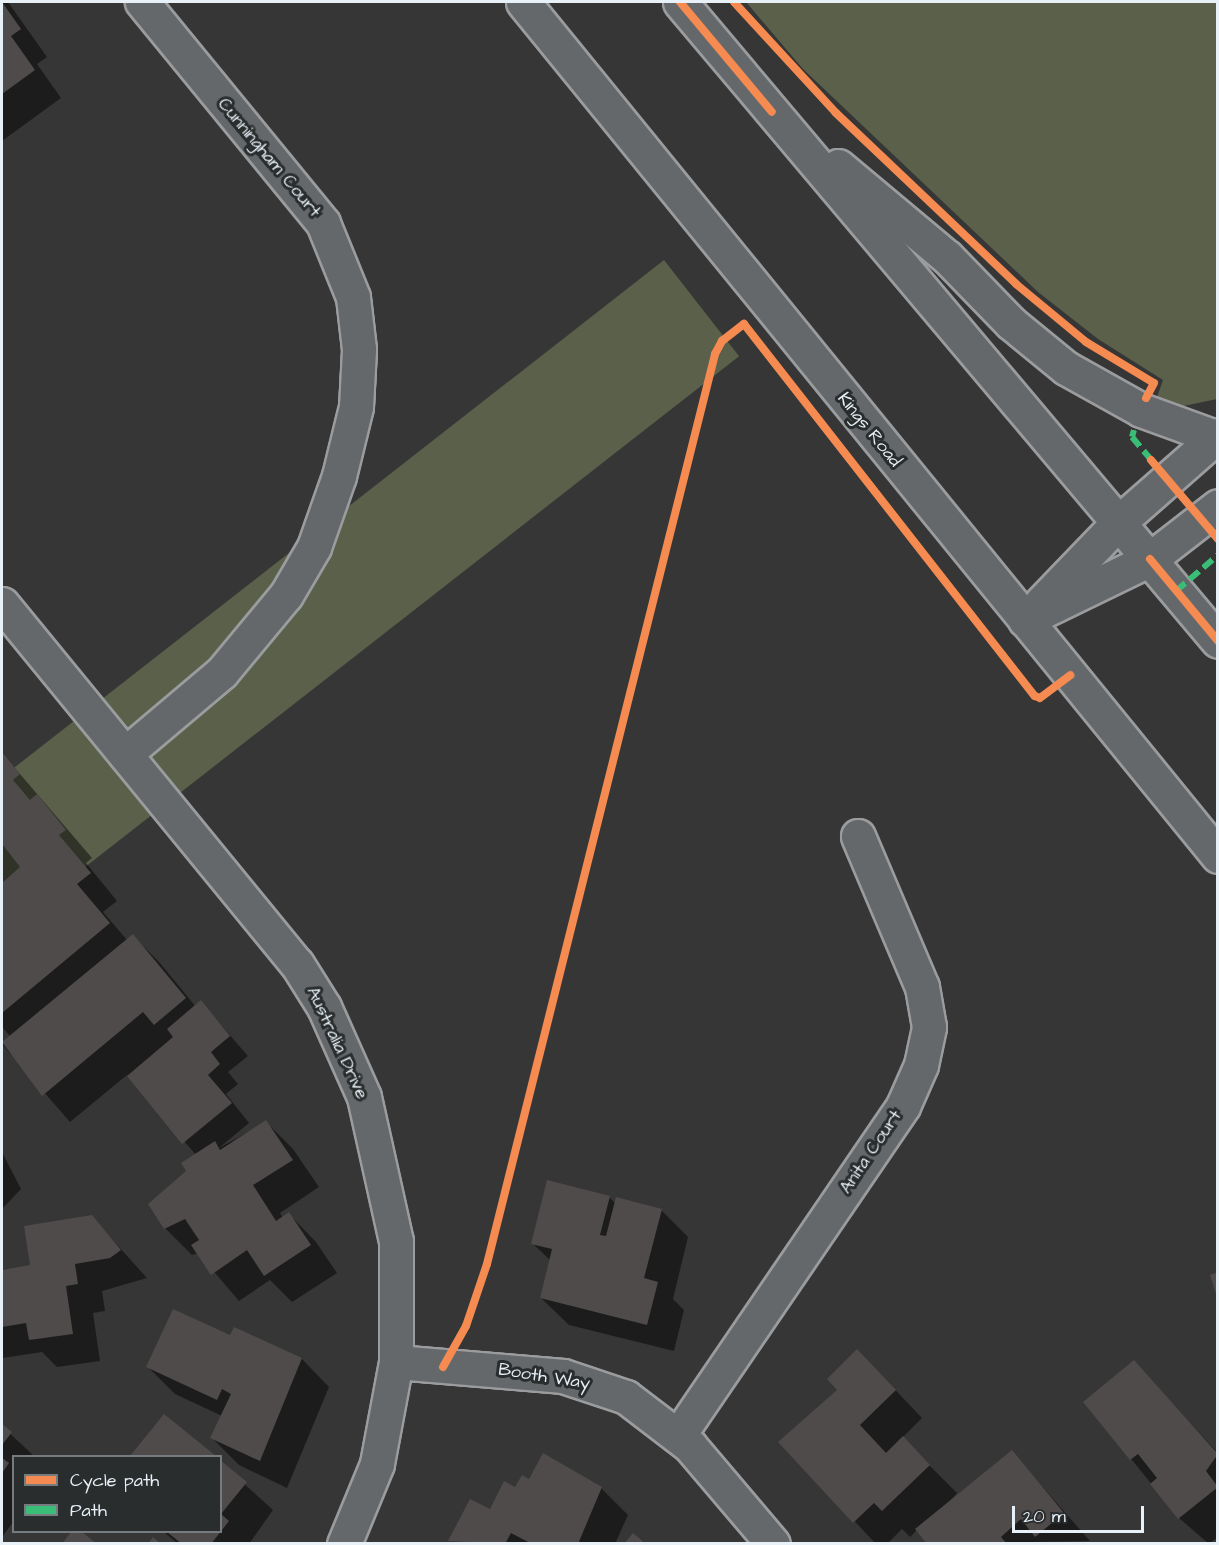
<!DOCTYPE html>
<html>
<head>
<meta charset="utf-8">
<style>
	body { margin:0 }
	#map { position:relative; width:1219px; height:1545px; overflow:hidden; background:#363636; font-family:"Architects Daughter",sans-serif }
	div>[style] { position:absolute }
	.green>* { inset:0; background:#5b604a; transform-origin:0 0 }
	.shadow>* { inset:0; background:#0007 }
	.building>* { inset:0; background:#4f4b4a }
	.roads { filter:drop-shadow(2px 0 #9b9c9e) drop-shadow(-2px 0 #9b9c9e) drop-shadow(0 2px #9b9c9e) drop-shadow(0 -2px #9b9c9e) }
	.minor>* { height:33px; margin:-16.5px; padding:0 16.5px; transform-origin:16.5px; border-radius:16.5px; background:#65686b }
	.major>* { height:33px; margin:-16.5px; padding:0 16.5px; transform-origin:16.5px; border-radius:16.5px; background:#65686b }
	.quiet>* { height:6px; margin-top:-3px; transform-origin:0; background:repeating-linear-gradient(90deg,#3abd76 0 12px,transparent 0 18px) }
	.cycleway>* { height:8px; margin:-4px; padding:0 4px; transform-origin:4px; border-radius:4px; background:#f68b52 }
	span { translate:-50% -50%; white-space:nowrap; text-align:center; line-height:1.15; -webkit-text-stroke:6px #2a2d2e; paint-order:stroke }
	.street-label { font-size:18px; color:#e8f1f8 }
	.frame { position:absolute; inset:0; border:3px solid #e8f1f8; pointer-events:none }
	.legend { position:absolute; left:12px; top:1455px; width:210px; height:78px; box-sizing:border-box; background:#2a2d2e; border:2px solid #767b7f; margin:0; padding:8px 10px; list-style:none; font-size:18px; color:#e8f1f8 }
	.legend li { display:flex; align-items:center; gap:12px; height:30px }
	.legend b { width:30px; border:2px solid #767b7f }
	.scale { position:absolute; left:1012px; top:1506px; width:132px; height:27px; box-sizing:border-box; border:3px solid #e8f1f8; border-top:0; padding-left:8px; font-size:18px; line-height:21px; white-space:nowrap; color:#e8f1f8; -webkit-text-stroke:4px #2a2d2e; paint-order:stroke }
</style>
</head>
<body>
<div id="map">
	<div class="green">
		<div style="clip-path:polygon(746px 2px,1217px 2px,1217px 399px,1179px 407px,1156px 400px,1163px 380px,1098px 339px,1038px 292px,803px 69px)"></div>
		<div style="left:664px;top:260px;width:122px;height:997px;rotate:52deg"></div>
	</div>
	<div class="shadow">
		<div style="clip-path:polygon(2px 2px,8px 2px,47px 57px,37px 64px,61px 98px,2px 141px)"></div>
		<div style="clip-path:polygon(2px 753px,92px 858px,86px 863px,117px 901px,103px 912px,127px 940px,133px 936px,160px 963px,196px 1007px,201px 1002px,248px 1056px,228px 1072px,238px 1084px,226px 1094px,249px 1123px,219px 1148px,266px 1122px,293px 1149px,319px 1187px,280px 1213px,283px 1218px,289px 1214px,316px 1242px,337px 1273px,292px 1302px,270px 1280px,239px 1301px,198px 1253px,192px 1255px,165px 1228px,196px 1155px,127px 1075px,70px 1122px,2px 1044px,11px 1037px,2px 1027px,2px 914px,6px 910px,2px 904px)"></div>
		<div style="clip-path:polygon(2px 1152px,21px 1189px,2px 1209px)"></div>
		<div style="clip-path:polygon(609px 1197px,616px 1204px,661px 1210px,688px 1237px,673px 1299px,684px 1310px,674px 1351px,569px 1325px,541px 1298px,551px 1261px,532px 1243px)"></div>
		<div style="clip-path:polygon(92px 1217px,147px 1278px,102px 1291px,105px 1311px,93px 1313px,100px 1361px,57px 1367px,42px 1352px,3px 1358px,2px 1270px,32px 1267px)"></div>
		<div style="clip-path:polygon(235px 1329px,302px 1359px,329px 1387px,287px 1488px,239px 1465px,212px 1438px,222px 1416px,175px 1394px,148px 1367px,231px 1337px)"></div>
		<div style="clip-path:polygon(1134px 1362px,1218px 1453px,1218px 1537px,1209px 1544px,1179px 1518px,1085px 1402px)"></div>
		<div style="clip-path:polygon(885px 1379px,922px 1418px,902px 1438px,957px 1493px,947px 1505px,1012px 1452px,1090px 1541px,928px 1544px,917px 1530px,910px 1537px,902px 1529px,887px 1544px,876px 1544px,780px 1442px)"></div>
		<div style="clip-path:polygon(165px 1416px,214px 1456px,132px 1456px)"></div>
		<div style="clip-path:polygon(2px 1426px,34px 1456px,14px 1456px,14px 1521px,2px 1537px)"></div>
		<div style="clip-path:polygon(220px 1462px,273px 1510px,249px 1544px,178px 1544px,164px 1532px,220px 1532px)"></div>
		<div style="clip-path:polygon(530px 1481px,601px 1488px,628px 1515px,615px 1544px,450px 1541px)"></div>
	</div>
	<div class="building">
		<div style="clip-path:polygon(2px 2px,21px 29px,11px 36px,35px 70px,2px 94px)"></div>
		<div style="clip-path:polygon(2px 752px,20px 774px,13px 780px,30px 800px,37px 794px,66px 830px,59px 835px,91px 873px,77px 884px,110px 923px,2px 1013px,2px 883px,20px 867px,2px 844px)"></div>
		<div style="clip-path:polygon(133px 934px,186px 998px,154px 1025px,143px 1012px,42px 1096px,2px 1042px)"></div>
		<div style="clip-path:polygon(201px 1000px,230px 1036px,211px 1052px,220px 1064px,208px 1075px,232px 1103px,182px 1144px,127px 1076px,173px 1037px,167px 1029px)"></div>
		<div style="clip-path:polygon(266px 1120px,293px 1160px,253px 1185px,276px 1221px,289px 1212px,311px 1245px,264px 1276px,247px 1250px,211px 1275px,191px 1245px,199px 1240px,185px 1219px,164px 1229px,148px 1204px,186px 1171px,181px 1163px,215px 1141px,220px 1150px)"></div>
		<div style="clip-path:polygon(547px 1180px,610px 1196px,600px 1235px,606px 1236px,616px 1197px,662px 1209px,644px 1278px,658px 1282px,647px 1325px,540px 1298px,552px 1249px,531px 1244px)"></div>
		<div style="clip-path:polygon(92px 1215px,121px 1250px,110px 1258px,75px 1264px,78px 1284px,66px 1286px,73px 1334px,29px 1340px,26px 1323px,2px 1327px,2px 1270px,30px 1265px,24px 1226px)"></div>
		<div style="clip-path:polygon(1218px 1272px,1218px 1297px,1217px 1297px,1210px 1275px)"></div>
		<div style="clip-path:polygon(173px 1309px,230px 1335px,234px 1327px,302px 1358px,260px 1461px,210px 1438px,231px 1394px,222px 1389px,217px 1400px,146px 1367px)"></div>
		<div style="clip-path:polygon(857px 1349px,896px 1390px,860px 1425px,886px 1453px,903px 1436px,930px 1465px,882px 1511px,874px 1503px,853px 1523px,778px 1442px,837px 1390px,827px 1379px)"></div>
		<div style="clip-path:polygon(1134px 1360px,1218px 1454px,1206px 1471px,1218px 1487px,1178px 1519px,1150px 1484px,1157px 1478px,1138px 1454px,1130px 1460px,1083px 1402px)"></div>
		<div style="clip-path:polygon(164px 1414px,216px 1456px,130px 1456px)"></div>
		<div style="clip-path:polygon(2px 1424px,12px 1432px,2px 1445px)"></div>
		<div style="clip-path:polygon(1012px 1450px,1064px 1513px,1035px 1537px,1021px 1519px,1001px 1537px,1007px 1544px,927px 1544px,915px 1529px)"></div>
		<div style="clip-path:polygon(543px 1453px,602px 1487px,578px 1544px,532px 1544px,511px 1533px,505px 1544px,448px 1541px,470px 1499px,490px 1509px,504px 1481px,515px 1487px,522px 1475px,529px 1479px)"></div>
		<div style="clip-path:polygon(2px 1458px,9px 1463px,2px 1473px)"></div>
		<div style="clip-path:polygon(220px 1460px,247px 1482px,221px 1514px,229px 1521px,211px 1544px,182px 1544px,167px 1532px,220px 1532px)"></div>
		<div style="clip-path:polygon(71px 1532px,82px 1532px,97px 1544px,62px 1544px)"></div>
		<div style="clip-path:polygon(633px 1533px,646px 1544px,624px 1544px)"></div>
		<div style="clip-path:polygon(153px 1537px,161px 1544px,148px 1544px)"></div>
	</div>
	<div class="roads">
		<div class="minor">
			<div style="left:1119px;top:522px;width:132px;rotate:-41.3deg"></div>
			<div style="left:1150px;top:559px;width:86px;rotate:-37.9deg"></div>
			<div style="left:2px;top:604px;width:465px;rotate:50.7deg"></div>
			<div style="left:297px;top:964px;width:51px;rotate:57.9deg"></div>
			<div style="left:324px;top:1007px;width:98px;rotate:66deg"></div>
			<div style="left:364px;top:1097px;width:148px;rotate:77.5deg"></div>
			<div style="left:396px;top:1241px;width:121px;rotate:90deg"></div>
			<div style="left:396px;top:1362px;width:104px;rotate:100.6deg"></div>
			<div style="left:377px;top:1464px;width:87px;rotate:112.4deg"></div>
			<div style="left:125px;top:754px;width:127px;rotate:-40.2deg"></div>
			<div style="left:222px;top:672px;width:100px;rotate:-50.3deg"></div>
			<div style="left:286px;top:595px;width:56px;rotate:-59.7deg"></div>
			<div style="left:314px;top:547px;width:75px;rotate:-70.6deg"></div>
			<div style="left:339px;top:476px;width:71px;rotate:-76.2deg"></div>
			<div style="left:356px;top:407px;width:58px;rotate:-87deg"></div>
			<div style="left:359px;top:349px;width:52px;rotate:-96.6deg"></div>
			<div style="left:353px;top:297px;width:80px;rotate:-112.1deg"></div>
			<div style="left:323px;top:223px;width:286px;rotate:-129.3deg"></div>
			<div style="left:396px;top:1362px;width:168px;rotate:4.8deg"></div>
			<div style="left:563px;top:1376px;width:66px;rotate:18.4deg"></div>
			<div style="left:626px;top:1397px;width:81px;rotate:37.4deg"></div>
			<div style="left:690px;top:1446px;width:128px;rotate:49.7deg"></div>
			<div style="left:678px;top:1436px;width:399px;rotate:-55.7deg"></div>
			<div style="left:903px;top:1106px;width:45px;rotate:-66.3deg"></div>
			<div style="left:921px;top:1065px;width:39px;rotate:-78deg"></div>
			<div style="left:929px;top:1027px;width:41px;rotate:-99.9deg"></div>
			<div style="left:922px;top:987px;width:164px;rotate:-113deg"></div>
		</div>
		<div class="major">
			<div style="left:523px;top:2px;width:1101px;rotate:50.86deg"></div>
			<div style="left:680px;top:2px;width:835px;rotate:49.9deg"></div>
			<div style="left:838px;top:166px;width:142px;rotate:39.9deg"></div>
			<div style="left:947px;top:257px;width:92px;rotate:45.9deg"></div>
			<div style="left:1011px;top:323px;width:71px;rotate:39.3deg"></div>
			<div style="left:1066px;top:368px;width:86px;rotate:29.2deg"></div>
			<div style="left:1141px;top:410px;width:79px;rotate:20deg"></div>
			<div style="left:1041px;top:603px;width:112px;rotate:-46.1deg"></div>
			<div style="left:1025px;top:620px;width:139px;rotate:-26deg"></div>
		</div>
	</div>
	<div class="quiet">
		<div style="left:1134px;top:430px;width:7px;rotate:106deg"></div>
		<div style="left:1132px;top:437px;width:30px;rotate:50deg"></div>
		<div style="left:1176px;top:591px;width:55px;rotate:-40.6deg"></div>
	</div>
	<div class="cycleway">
		<div style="left:680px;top:2px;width:143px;rotate:50.1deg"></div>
		<div style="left:734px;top:2px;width:151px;rotate:47.4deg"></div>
		<div style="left:836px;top:113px;width:248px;rotate:43.5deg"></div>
		<div style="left:1016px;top:284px;width:91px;rotate:39.6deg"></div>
		<div style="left:1086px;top:342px;width:79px;rotate:31.1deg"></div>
		<div style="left:1154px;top:383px;width:17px;rotate:118deg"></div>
		<div style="left:1151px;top:460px;width:104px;rotate:49.7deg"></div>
		<div style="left:1150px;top:559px;width:107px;rotate:50.3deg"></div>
		<div style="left:443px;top:1367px;width:47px;rotate:-60.7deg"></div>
		<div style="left:466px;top:1326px;width:65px;rotate:-71.3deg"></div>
		<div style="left:487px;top:1264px;width:938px;rotate:-75.93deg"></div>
		<div style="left:715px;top:354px;width:15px;rotate:-62deg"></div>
		<div style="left:722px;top:341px;width:28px;rotate:-38deg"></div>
		<div style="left:744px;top:324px;width:472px;rotate:52deg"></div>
		<div style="left:1035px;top:696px;width:5px;rotate:22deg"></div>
		<div style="left:1040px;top:698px;width:38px;rotate:-37deg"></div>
	</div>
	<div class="street-label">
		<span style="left:269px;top:158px;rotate:50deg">Cunningham Court</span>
		<span style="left:869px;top:430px;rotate:51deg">Kings Road</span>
		<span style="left:337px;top:1043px;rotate:65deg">Australia Drive</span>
		<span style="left:871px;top:1152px;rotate:-56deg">Anita Court</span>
		<span style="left:544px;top:1377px;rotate:9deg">Booth Way</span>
	</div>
	<div class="frame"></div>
	<ul class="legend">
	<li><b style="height:8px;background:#f68b52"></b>Cycle path</li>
	<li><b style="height:8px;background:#3abd76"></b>Path</li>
	</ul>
	<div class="scale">20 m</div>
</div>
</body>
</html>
